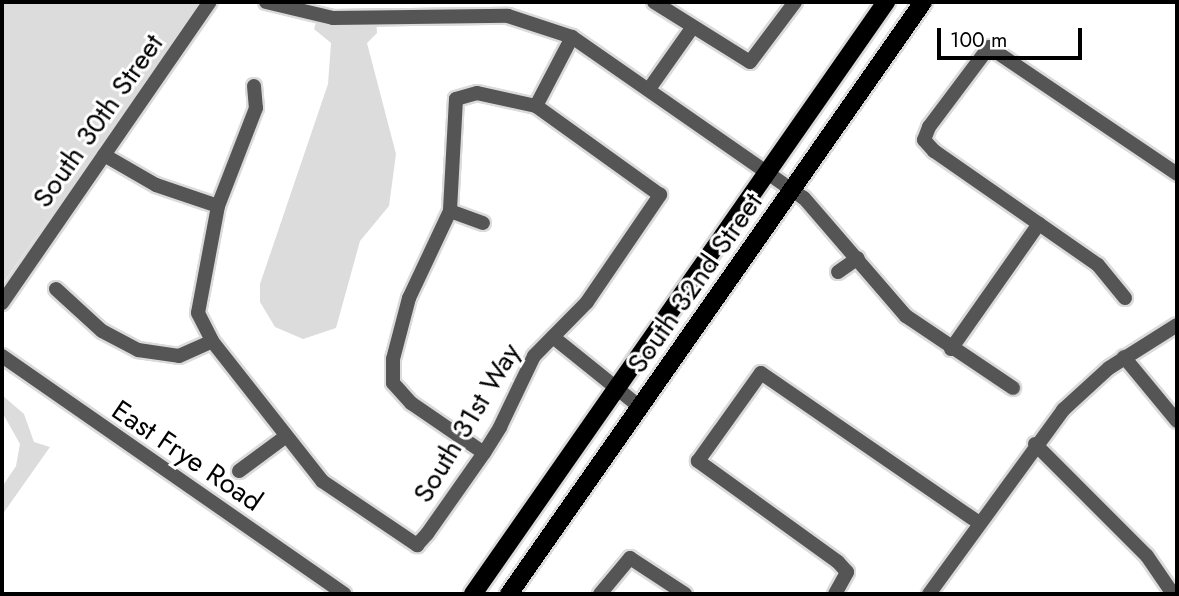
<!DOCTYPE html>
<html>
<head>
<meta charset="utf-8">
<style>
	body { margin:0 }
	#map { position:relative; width:1179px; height:596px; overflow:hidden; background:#fff; font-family:Jost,sans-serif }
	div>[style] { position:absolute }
	.green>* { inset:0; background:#dcdcdc }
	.roads { filter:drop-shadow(2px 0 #dbdbdb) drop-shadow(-2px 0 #dbdbdb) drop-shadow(0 2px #dbdbdb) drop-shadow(0 -2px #dbdbdb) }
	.minor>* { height:14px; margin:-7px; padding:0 7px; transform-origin:7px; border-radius:7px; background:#555 }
	.major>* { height:18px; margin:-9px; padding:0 9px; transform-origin:9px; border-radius:9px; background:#000 }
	span { translate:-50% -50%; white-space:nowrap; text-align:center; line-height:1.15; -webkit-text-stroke:6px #fff; paint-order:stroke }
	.street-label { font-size:28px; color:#000 }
	.frame { position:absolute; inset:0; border:4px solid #000; pointer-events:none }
	.scale { position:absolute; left:937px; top:28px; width:145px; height:32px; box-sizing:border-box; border:4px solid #000; border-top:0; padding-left:9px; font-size:21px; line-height:24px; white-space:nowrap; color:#000; -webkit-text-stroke:5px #fff; paint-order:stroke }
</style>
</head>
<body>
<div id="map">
	<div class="green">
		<div style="clip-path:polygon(2px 2px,200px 2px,2px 285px)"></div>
		<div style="clip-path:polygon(318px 16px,376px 17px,377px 33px,367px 43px,396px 154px,389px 206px,360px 241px,336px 328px,303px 339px,275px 327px,260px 302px,260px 284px,328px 84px,331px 43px,314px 29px)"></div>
		<div style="clip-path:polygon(2px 395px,24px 414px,34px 442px,50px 447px,2px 515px,2px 487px,16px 466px,20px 444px,2px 412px)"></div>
	</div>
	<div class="roads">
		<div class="minor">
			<div style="left:266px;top:2px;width:69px;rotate:13.4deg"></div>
			<div style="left:333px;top:18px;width:175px;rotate:-0.7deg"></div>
			<div style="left:508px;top:16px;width:67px;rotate:18.2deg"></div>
			<div style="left:572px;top:37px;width:282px;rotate:34.8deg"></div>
			<div style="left:804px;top:198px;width:156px;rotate:49.2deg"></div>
			<div style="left:906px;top:316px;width:129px;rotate:33.9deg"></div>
			<div style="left:654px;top:2px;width:113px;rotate:32deg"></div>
			<div style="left:750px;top:62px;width:75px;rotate:-53.1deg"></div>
			<div style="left:254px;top:86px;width:22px;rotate:85deg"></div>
			<div style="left:256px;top:108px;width:105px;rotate:111.2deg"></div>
			<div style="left:218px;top:206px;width:109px;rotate:100.6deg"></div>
			<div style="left:198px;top:313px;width:31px;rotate:63deg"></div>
			<div style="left:212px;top:341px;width:178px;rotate:51.8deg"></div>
			<div style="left:322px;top:481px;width:115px;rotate:34deg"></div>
			<div style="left:417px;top:545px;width:15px;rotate:-48deg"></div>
			<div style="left:427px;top:534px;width:99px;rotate:-54.9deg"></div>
			<div style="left:484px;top:453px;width:31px;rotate:-58deg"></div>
			<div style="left:500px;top:427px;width:79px;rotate:-64.4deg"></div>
			<div style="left:534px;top:356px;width:76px;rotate:-45.5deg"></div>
			<div style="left:587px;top:302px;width:130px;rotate:-55.7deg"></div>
			<div style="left:660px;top:195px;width:153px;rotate:-144.3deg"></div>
			<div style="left:536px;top:106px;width:60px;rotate:-167.6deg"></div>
			<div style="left:477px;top:93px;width:22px;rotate:164deg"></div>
			<div style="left:456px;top:99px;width:112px;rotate:93.1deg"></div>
			<div style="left:450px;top:211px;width:96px;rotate:115.2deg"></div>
			<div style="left:409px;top:298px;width:63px;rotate:104.7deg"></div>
			<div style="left:393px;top:359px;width:24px;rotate:90deg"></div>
			<div style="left:393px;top:383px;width:27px;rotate:48deg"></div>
			<div style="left:411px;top:403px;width:88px;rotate:34.4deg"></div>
			<div style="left:649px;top:89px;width:75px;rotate:-54.8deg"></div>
			<div style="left:536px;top:106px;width:78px;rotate:-62.4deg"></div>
			<div style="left:104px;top:155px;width:60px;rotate:30deg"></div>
			<div style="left:156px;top:185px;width:65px;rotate:18.7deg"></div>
			<div style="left:450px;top:211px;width:35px;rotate:20deg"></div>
			<div style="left:838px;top:272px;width:24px;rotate:-35deg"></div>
			<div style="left:56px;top:289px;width:62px;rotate:42.4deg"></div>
			<div style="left:102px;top:331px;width:41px;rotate:27.8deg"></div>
			<div style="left:138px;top:350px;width:41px;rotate:8.3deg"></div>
			<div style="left:179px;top:356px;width:36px;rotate:-24deg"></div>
			<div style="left:1125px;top:298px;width:43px;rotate:-129.3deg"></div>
			<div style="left:1098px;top:265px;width:200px;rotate:-145.2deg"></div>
			<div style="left:934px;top:151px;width:15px;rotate:-132deg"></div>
			<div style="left:924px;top:140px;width:14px;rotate:-69deg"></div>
			<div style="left:929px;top:127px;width:100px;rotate:-53.1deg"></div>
			<div style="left:989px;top:47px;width:227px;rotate:34deg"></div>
			<div style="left:2px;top:303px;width:366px;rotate:-55.4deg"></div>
			<div style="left:553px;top:337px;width:112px;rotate:38.8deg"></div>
			<div style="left:951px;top:349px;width:153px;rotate:-54.9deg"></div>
			<div style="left:2px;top:356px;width:417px;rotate:34.8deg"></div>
			<div style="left:1124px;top:357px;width:83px;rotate:50.4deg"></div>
			<div style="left:1035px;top:444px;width:158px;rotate:45deg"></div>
			<div style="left:1147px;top:556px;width:46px;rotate:55.6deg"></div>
			<div style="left:239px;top:471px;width:57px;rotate:-36.5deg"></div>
			<div style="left:600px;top:594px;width:47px;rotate:-50.2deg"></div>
			<div style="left:630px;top:558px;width:66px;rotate:33.2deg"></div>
			<div style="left:835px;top:594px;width:25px;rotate:-61deg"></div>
			<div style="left:847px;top:572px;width:13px;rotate:-132deg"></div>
			<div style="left:838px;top:562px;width:173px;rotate:-144.2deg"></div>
			<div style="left:698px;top:461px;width:108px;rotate:-54.4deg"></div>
			<div style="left:761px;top:373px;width:265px;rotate:34.5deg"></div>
			<div style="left:929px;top:594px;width:228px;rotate:-53.9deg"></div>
			<div style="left:1063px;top:410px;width:62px;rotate:-42.4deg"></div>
			<div style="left:1109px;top:368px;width:80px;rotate:-32.3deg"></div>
		</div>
		<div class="major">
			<div style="left:473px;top:594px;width:722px;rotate:-55.1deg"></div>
			<div style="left:509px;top:594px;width:722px;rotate:-55.03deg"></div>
		</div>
	</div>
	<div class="street-label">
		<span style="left:98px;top:121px;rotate:-55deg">South 30th Street</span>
		<span style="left:695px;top:283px;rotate:-55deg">South 32nd Street</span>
		<span style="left:467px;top:423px;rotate:-59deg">South 31st Way</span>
		<span style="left:187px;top:456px;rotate:34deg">East Frye Road</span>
	</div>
	<div class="frame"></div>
	<div class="scale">100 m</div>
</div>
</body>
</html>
